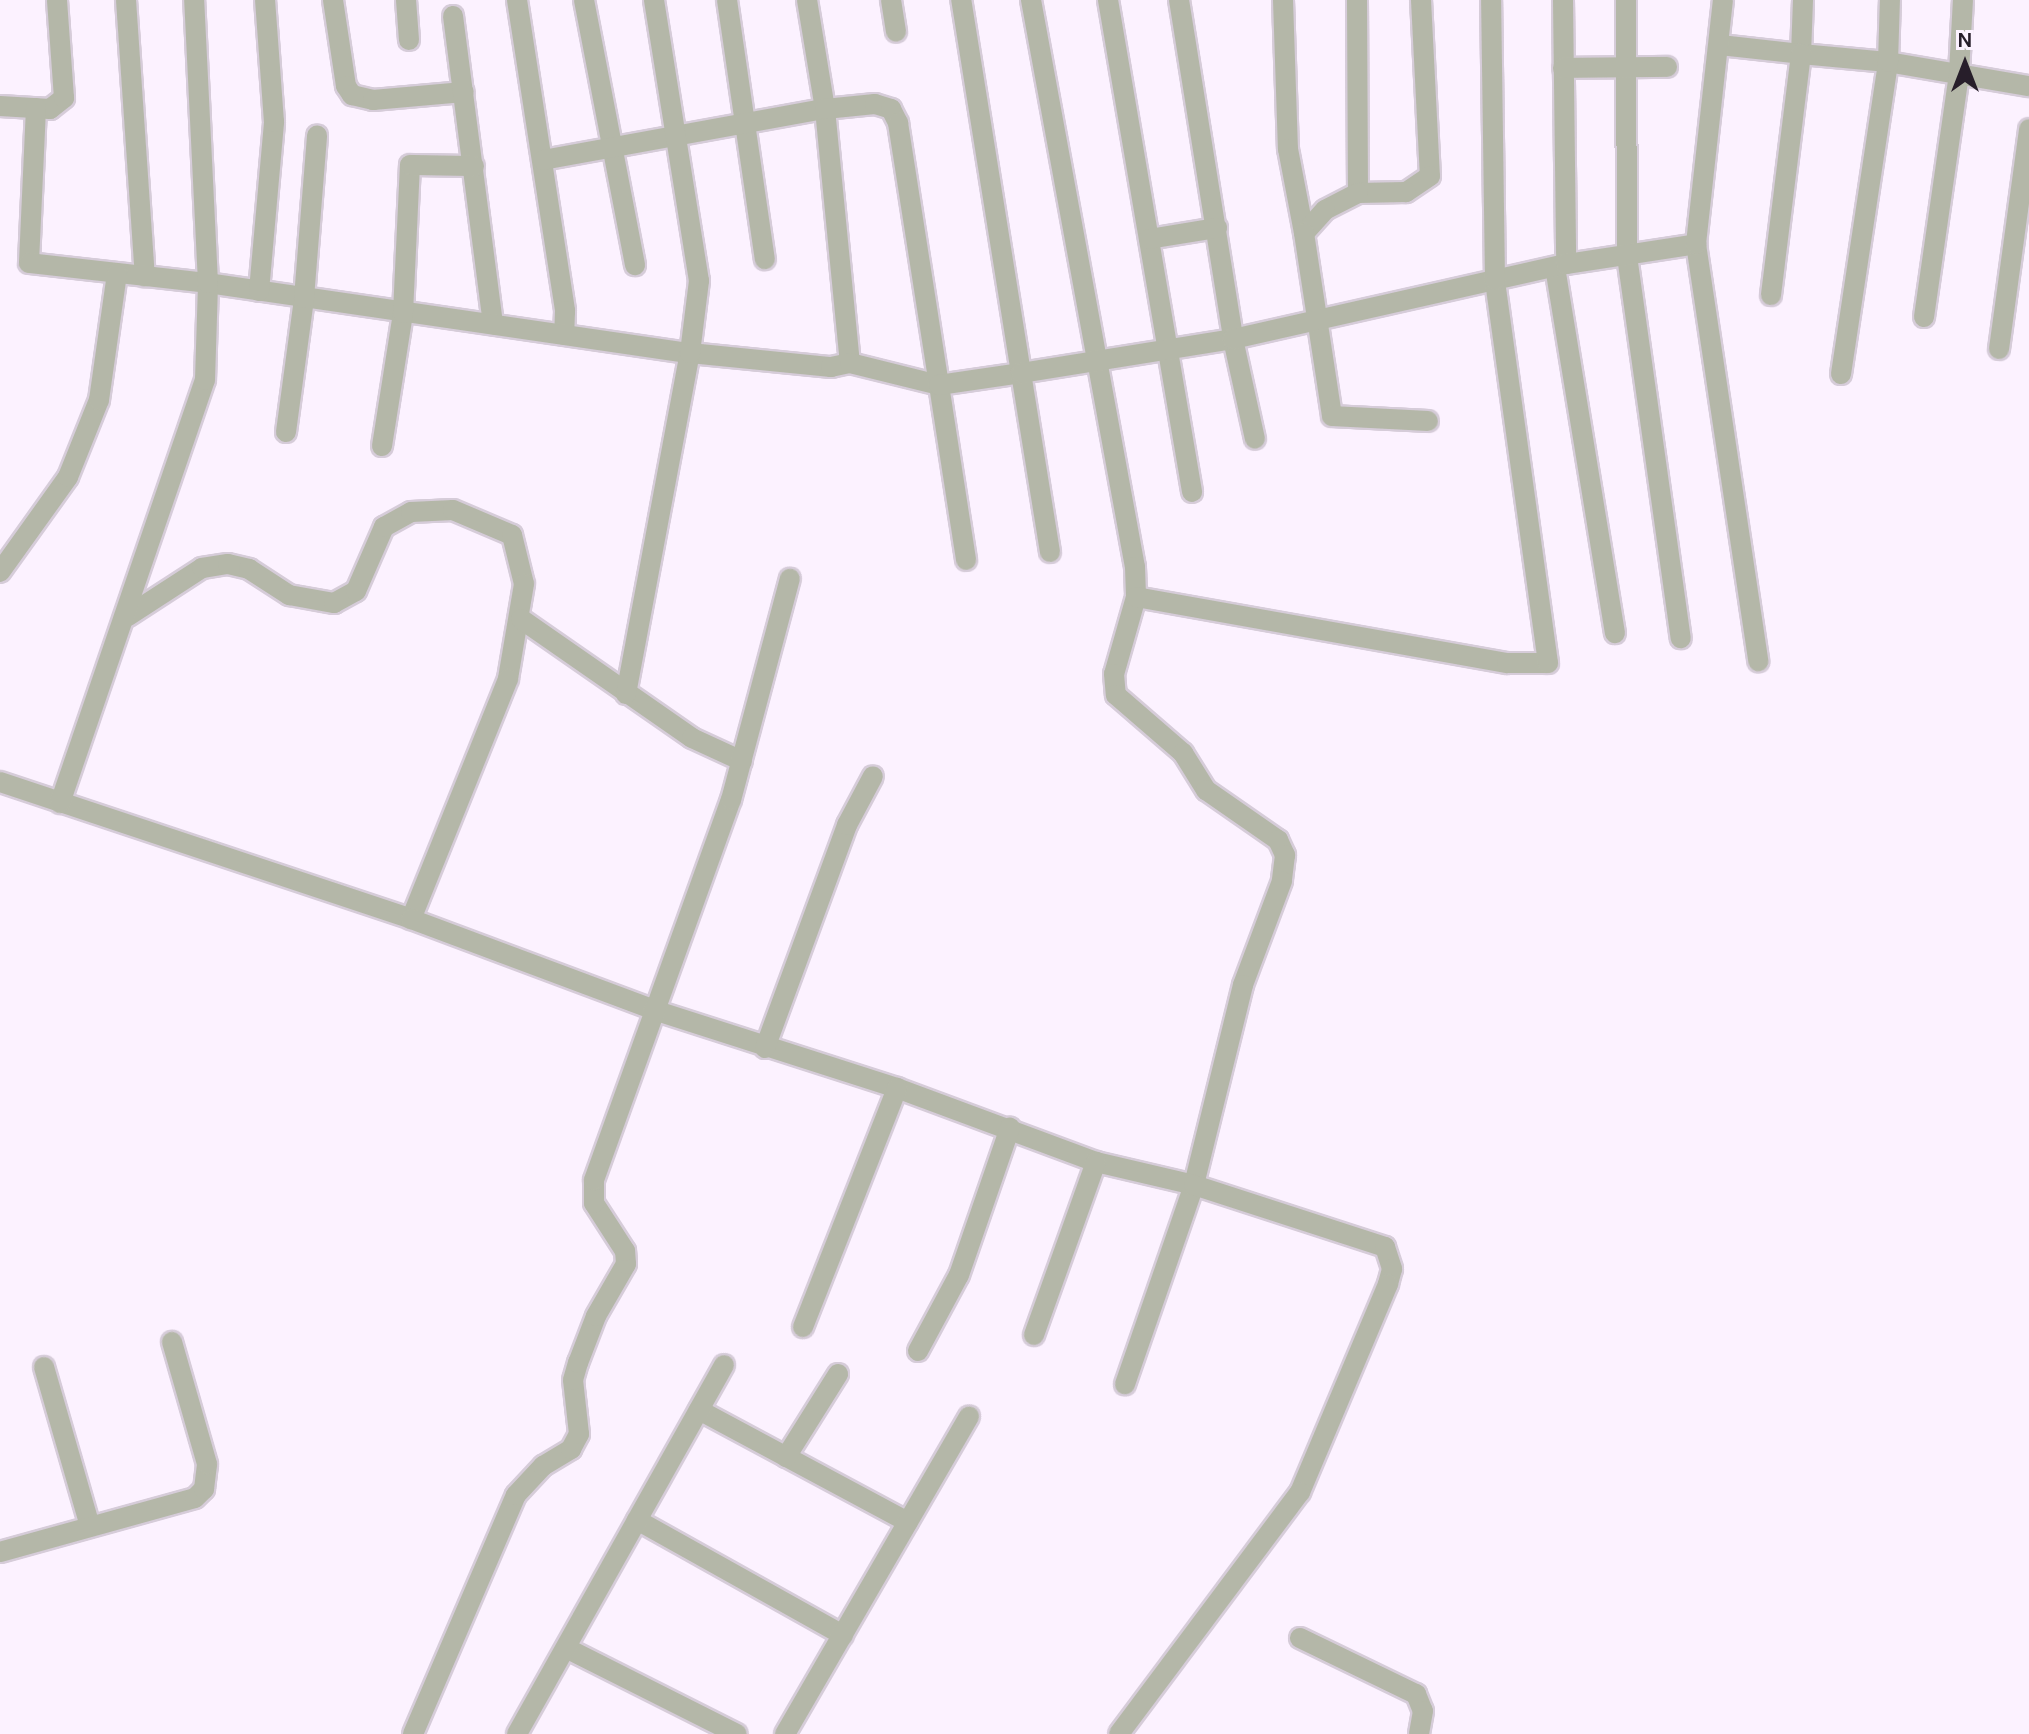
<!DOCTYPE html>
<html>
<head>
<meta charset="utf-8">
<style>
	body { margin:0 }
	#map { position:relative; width:2029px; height:1734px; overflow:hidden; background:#fcf2ff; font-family:Karla,sans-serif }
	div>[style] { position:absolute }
	.roads { filter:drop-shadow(2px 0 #d6ccd9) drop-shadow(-2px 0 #d6ccd9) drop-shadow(0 2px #d6ccd9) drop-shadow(0 -2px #d6ccd9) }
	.street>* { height:20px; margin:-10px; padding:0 10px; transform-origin:10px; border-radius:10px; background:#b4b7a8 }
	span { translate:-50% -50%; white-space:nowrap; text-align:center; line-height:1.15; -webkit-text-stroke:8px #fcf2ff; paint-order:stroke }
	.north { position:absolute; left:1925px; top:24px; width:80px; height:80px; -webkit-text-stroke:6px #fcf2ff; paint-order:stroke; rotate:0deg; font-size:22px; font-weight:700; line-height:32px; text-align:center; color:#271e2a }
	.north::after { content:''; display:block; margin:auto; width:28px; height:36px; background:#271e2a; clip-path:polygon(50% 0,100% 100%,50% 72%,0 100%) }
</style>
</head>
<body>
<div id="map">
	<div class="roads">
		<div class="street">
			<div style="left:126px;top:0;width:277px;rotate:86.1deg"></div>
			<div style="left:333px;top:0;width:87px;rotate:81.4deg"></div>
			<div style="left:346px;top:86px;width:11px;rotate:56deg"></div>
			<div style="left:352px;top:95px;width:22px;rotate:13deg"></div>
			<div style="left:373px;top:100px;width:91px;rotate:-5deg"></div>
			<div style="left:406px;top:0;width:40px;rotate:85.7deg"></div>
			<div style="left:517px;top:0;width:315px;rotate:81.2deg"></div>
			<div style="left:565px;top:311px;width:24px;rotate:92deg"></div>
			<div style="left:584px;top:0;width:270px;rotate:79.1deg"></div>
			<div style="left:727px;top:0;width:262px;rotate:81.7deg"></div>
			<div style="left:807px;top:0;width:110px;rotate:80.6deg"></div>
			<div style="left:825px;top:109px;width:255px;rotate:84.4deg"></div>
			<div style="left:891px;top:0;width:32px;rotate:81deg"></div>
			<div style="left:1031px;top:0;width:576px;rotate:79.61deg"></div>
			<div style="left:1135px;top:567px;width:30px;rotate:88deg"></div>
			<div style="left:1136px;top:597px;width:80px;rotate:105.9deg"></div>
			<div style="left:1114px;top:674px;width:21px;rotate:85deg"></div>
			<div style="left:1116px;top:695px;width:89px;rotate:40.9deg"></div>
			<div style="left:1183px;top:753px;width:44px;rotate:58.1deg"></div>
			<div style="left:1206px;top:790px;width:88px;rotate:34.8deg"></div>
			<div style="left:1278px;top:840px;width:17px;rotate:65deg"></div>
			<div style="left:1285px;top:855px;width:26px;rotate:97deg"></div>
			<div style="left:1282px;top:881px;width:111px;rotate:110.6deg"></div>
			<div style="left:1243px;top:985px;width:206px;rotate:103.8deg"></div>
			<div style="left:1194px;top:1185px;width:211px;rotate:109.1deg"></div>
			<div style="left:1108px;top:0;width:499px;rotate:80.3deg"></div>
			<div style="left:1179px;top:0;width:343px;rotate:80.9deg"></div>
			<div style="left:1233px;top:339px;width:102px;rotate:77.6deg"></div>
			<div style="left:1283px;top:0;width:149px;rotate:88.1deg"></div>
			<div style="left:1288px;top:149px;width:86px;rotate:79.2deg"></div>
			<div style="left:1357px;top:0;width:193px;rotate:89.7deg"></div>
			<div style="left:1421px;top:0;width:176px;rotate:87.1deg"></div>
			<div style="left:1430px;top:176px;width:29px;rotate:146deg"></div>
			<div style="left:1406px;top:192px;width:48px;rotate:178.8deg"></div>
			<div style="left:1358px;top:193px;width:37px;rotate:153deg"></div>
			<div style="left:1325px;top:210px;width:31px;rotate:132deg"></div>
			<div style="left:1304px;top:233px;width:185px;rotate:81.3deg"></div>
			<div style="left:1332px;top:416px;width:96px;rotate:3deg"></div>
			<div style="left:1563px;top:0;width:264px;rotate:89.3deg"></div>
			<div style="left:1626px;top:0;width:256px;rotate:89.8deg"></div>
			<div style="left:1627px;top:256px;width:386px;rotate:82deg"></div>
			<div style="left:1803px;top:0;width:54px;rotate:92.1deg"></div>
			<div style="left:1801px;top:54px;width:87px;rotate:5.3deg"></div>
			<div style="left:1888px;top:62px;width:143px;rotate:9.7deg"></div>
			<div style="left:453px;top:16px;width:311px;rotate:82.6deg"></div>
			<div style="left:1720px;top:45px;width:81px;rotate:6.3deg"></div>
			<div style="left:1801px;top:54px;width:243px;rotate:97.1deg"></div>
			<div style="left:1563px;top:68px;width:104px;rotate:-0.6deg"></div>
			<div style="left:0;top:106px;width:50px;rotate:3.4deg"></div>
			<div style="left:50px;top:109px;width:18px;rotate:-38deg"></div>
			<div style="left:64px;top:98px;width:98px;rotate:-94.1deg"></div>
			<div style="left:36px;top:108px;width:155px;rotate:92.6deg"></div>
			<div style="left:29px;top:263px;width:180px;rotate:6.4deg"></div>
			<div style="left:208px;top:283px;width:487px;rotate:8.3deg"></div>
			<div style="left:690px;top:353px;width:142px;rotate:5.7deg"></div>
			<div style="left:831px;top:367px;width:19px;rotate:-12deg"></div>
			<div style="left:850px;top:363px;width:92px;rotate:13.9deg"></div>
			<div style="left:939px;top:385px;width:177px;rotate:81.2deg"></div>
			<div style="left:543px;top:160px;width:287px;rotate:-10.3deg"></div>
			<div style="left:825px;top:109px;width:50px;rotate:-5.7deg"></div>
			<div style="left:875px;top:104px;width:17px;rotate:17deg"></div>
			<div style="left:891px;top:109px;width:16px;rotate:63deg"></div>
			<div style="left:898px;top:123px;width:265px;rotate:81.1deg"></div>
			<div style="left:939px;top:385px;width:83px;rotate:-8.3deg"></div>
			<div style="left:1021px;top:373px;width:378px;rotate:-99.1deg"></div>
			<div style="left:1149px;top:239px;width:69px;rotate:-9.2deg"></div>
			<div style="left:1696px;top:244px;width:422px;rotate:81.5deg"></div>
			<div style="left:1555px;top:267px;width:371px;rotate:80.7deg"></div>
			<div style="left:259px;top:291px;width:170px;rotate:-84.9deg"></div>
			<div style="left:274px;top:122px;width:122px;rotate:-94.2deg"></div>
			<div style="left:1924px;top:317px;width:246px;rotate:-81.8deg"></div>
			<div style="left:1959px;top:73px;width:73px;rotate:-86.9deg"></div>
			<div style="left:1999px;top:349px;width:222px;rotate:-82.2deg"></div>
			<div style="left:1841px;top:374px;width:316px;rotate:-81.4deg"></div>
			<div style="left:1888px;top:62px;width:62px;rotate:-88.2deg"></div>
			<div style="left:286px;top:432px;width:135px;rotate:-82.3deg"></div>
			<div style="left:304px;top:298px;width:163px;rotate:-85.4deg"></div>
			<div style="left:382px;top:446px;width:135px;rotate:-81deg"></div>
			<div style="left:403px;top:313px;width:148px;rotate:-87.3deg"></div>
			<div style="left:410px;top:165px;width:64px;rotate:0.9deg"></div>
			<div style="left:1050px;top:552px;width:181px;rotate:-99.2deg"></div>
			<div style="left:1021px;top:373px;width:215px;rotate:-9.1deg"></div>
			<div style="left:1233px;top:339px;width:341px;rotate:-12.7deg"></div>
			<div style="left:1566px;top:264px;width:132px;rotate:-8.7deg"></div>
			<div style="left:1696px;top:244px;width:245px;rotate:-83.7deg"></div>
			<div style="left:0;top:572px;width:117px;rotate:-54.4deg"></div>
			<div style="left:68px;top:477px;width:83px;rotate:-68.1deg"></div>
			<div style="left:99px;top:400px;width:128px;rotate:-81.9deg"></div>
			<div style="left:1136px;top:597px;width:377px;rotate:10.1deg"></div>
			<div style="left:1507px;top:663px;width:41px"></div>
			<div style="left:1548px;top:663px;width:387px;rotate:-97.9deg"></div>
			<div style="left:1495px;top:280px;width:280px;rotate:-90.8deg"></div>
			<div style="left:128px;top:616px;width:88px;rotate:-33deg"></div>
			<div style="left:202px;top:568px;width:26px;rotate:-9deg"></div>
			<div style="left:228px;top:564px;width:22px;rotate:13deg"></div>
			<div style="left:249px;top:569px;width:48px;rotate:33deg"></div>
			<div style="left:289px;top:595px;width:46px;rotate:10.1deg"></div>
			<div style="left:334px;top:603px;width:25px;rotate:-29deg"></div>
			<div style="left:356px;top:591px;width:70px;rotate:-66.4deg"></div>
			<div style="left:384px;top:527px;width:31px;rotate:-29deg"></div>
			<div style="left:411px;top:512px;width:42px;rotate:-2.7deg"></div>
			<div style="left:453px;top:510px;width:64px;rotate:23deg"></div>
			<div style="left:512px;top:535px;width:50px;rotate:76.2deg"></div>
			<div style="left:524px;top:584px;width:96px;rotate:99.6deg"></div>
			<div style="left:508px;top:679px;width:259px;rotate:112deg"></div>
			<div style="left:521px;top:619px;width:208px;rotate:34.8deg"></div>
			<div style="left:692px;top:738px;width:55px;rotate:24.7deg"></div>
			<div style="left:626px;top:694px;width:347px;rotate:-79.4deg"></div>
			<div style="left:690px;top:353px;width:73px;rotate:-82.9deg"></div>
			<div style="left:699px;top:281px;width:285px;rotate:-99.1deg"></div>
			<div style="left:0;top:782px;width:433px;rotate:18.4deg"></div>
			<div style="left:411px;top:919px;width:259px;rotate:20.5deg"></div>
			<div style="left:654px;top:1010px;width:255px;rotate:17.8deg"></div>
			<div style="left:897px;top:1088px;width:212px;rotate:20.4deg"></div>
			<div style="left:1096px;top:1162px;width:101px;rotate:13.2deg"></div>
			<div style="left:1194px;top:1185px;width:201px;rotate:18deg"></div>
			<div style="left:1385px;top:1247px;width:23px;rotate:72deg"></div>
			<div style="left:1392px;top:1269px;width:16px;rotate:105deg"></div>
			<div style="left:1388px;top:1284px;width:226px;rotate:112.9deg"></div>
			<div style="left:1300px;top:1492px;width:302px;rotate:126.8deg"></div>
			<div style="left:60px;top:803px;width:447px;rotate:-71.1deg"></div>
			<div style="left:205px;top:380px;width:97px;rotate:-88.2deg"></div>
			<div style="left:208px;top:283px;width:283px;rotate:-92.8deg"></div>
			<div style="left:765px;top:1048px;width:238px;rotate:-69.8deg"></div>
			<div style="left:847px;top:825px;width:55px;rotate:-62deg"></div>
			<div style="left:803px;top:1327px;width:257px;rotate:-68.5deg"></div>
			<div style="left:1034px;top:1335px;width:184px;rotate:-70.3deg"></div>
			<div style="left:918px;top:1351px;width:86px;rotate:-61.7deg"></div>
			<div style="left:959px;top:1275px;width:156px;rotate:-70.9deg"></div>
			<div style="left:44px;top:1367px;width:166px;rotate:73.9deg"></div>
			<div style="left:699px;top:1410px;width:237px;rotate:28.2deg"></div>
			<div style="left:786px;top:1457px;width:98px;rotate:-57.9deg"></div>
			<div style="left:637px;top:1520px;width:236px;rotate:29.2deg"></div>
			<div style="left:0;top:1552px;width:202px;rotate:-15.5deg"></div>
			<div style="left:195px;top:1498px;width:13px;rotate:-45deg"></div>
			<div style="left:204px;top:1489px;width:25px;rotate:-83deg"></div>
			<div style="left:207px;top:1464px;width:127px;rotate:-106deg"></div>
			<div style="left:1300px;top:1638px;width:129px;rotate:25.8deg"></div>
			<div style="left:1416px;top:1694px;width:18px;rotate:68deg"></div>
			<div style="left:1423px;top:1711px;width:23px;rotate:100deg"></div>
			<div style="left:566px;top:1648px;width:191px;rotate:26.7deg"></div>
			<div style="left:413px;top:1734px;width:260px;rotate:-66.7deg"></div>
			<div style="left:516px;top:1495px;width:40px;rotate:-47deg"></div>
			<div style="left:543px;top:1466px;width:33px;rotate:-31deg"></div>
			<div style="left:571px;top:1449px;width:17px;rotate:-62deg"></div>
			<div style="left:579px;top:1434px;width:54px;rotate:-96.3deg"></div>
			<div style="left:573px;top:1380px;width:18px;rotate:-74deg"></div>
			<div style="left:578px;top:1363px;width:50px;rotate:-69deg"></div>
			<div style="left:596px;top:1316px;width:60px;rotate:-60deg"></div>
			<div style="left:626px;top:1264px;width:13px;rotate:-94deg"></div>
			<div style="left:625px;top:1251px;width:57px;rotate:-122.9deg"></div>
			<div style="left:594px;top:1203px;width:23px;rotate:-90deg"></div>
			<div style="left:594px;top:1180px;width:404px;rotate:-70.2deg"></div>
			<div style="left:731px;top:800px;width:229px;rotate:-75.1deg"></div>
			<div style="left:517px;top:1734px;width:423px;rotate:-60.7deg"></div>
			<div style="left:785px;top:1734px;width:367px;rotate:-59.9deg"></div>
		</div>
	</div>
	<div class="north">N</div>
</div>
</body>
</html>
